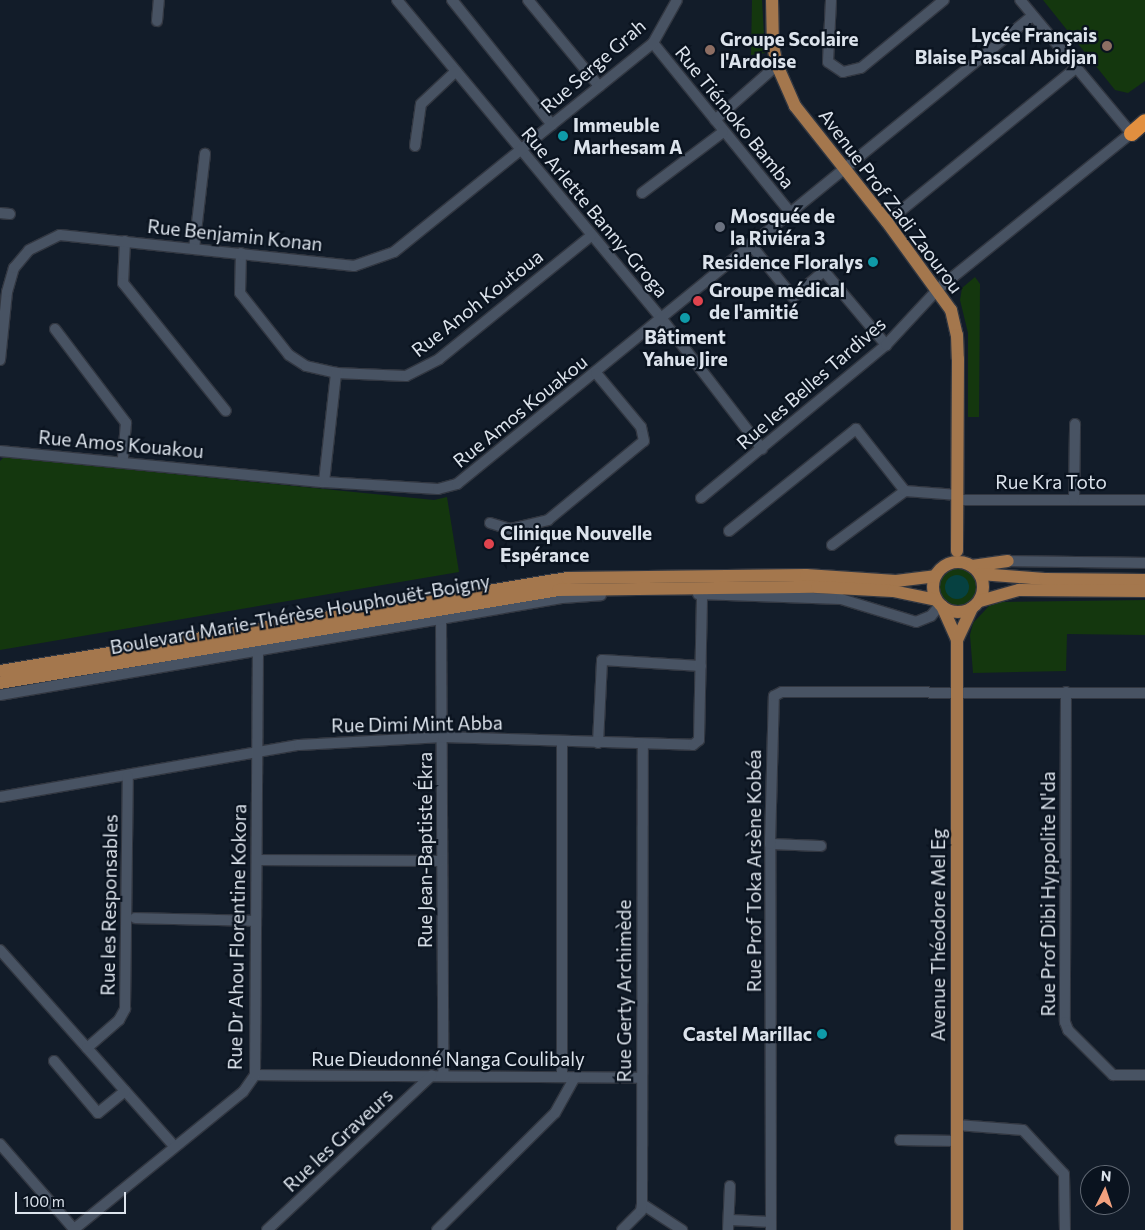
<!DOCTYPE html>
<html>
<head>
<meta charset="utf-8">
<style>
	body { margin:0 }
	#map { position:relative; width:1145px; height:1230px; overflow:hidden; background:#121c29; font-family:Commissioner,sans-serif }
	div>[style] { position:absolute }
	.green>* { inset:0; background:#14370e }
	.round { border-radius:50% }
	.water>* { inset:0; background:#064141 }
	.roads { filter:drop-shadow(1px 0 #323741) drop-shadow(-1px 0 #323741) drop-shadow(0 1px #323741) drop-shadow(0 -1px #323741) }
	.minor>* { height:10px; margin:-5px; padding:0 5px; transform-origin:5px; border-radius:5px; background:#485363 }
	.major>* { height:12px; margin:-6px; padding:0 6px; transform-origin:6px; border-radius:6px; background:#a4774d }
	.major>.ring { margin:-6px; padding:0; box-sizing:content-box; background:none; border:12px solid #a4774d; border-radius:50% }
	.highway>* { height:15px; margin:-7.5px; padding:0 7.5px; transform-origin:7.5px; border-radius:7.5px; background:#e28f3f }
	.dots>* { width:14px; height:14px; translate:-50% -50%; box-sizing:border-box; border:2px solid #0a131f; border-radius:50% }
	span { translate:-50% -50%; white-space:nowrap; text-align:center; line-height:1.15; -webkit-text-stroke:4.5px #0a131f; paint-order:stroke }
	.poi-label { font-size:19px; color:#dce3ec; font-weight:700 }
	.right { translate:-100% -50%; text-align:right }
	.left { translate:0 -50%; text-align:left }
	.street-label { font-size:19px; color:#dce3ec }
	.north { position:absolute; left:1080px; top:1165px; width:50px; height:50px; box-sizing:border-box; background:#0a131f; border:1px solid #5e6671; border-radius:50%; rotate:4deg; font-size:14px; font-weight:700; line-height:20px; text-align:center; color:#dce3ec }
	.north::after { content:''; display:block; margin:auto; width:18px; height:22px; background:#f2a17e; clip-path:polygon(50% 0,100% 100%,50% 72%,0 100%) }
	.scale { position:absolute; left:15px; top:1192px; width:111px; height:22px; box-sizing:border-box; border:2px solid #dce3ec; border-top:0; padding-left:6px; font-size:15px; line-height:18px; white-space:nowrap; color:#dce3ec; -webkit-text-stroke:4px #0a131f; paint-order:stroke }
</style>
</head>
<body>
<div id="map">
	<div class="green">
		<div style="clip-path:polygon(752px 0,762px 0,765px 53px,751px 55px)"></div>
		<div style="clip-path:polygon(1043px 0,1145px 0,1145px 81px,1128px 93px,1115px 90px)"></div>
		<div style="clip-path:polygon(975px 277px,980px 284px,979px 417px,968px 417px,968px 333px,960px 300px,962px 288px)"></div>
		<div style="clip-path:polygon(4px 457px,434px 500px,447px 497px,459px 572px,0 650px,0 461px)"></div>
		<div class="round" style="left:936px;top:566px;width:42px;height:42px"></div>
		<div style="clip-path:polygon(1145px 600px,1145px 635px,1067px 634px,1066px 671px,973px 673px,970px 635px,973px 623px,989px 606px,1001px 602px)"></div>
	</div>
	<div class="water">
		<div class="round" style="left:945px;top:575px;width:24px;height:24px"></div>
	</div>
	<div class="roads">
		<div class="minor">
			<div style="left:397px;top:0;width:415px;rotate:50.3deg"></div>
			<div style="left:662px;top:319px;width:164px;rotate:52.4deg"></div>
			<div style="left:452px;top:0;width:160px;rotate:51.3deg"></div>
			<div style="left:528px;top:0;width:112px;rotate:50.5deg"></div>
			<div style="left:831px;top:0;width:62px;rotate:92.8deg"></div>
			<div style="left:828px;top:62px;width:18px;rotate:34deg"></div>
			<div style="left:843px;top:72px;width:18px;rotate:-13deg"></div>
			<div style="left:861px;top:68px;width:107px;rotate:-39.3deg"></div>
			<div style="left:157px;top:21px;width:21px;rotate:-85deg"></div>
			<div style="left:653px;top:43px;width:218px;rotate:51deg"></div>
			<div style="left:715px;top:120px;width:83px;rotate:-41.6deg"></div>
			<div style="left:415px;top:146px;width:42px;rotate:-81.9deg"></div>
			<div style="left:421px;top:104px;width:48px;rotate:-43.3deg"></div>
			<div style="left:642px;top:193px;width:101px;rotate:-37deg"></div>
			<div style="left:0;top:213px;width:10px;rotate:6deg"></div>
			<div style="left:887px;top:222px;width:244px;rotate:-39.2deg"></div>
			<div style="left:125px;top:241px;width:42px;rotate:92.7deg"></div>
			<div style="left:123px;top:283px;width:164px;rotate:51.2deg"></div>
			<div style="left:750px;top:244px;width:68px;rotate:50.9deg"></div>
			<div style="left:793px;top:297px;width:40px;rotate:-40deg"></div>
			<div style="left:824px;top:271px;width:97px;rotate:50deg"></div>
			<div style="left:194px;top:249px;width:96px;rotate:-83.4deg"></div>
			<div style="left:241px;top:253px;width:40px;rotate:91.4deg"></div>
			<div style="left:240px;top:293px;width:79px;rotate:51.7deg"></div>
			<div style="left:289px;top:355px;width:20px;rotate:33deg"></div>
			<div style="left:306px;top:366px;width:31px;rotate:13deg"></div>
			<div style="left:336px;top:373px;width:70px;rotate:2.5deg"></div>
			<div style="left:406px;top:376px;width:37px;rotate:-27deg"></div>
			<div style="left:439px;top:359px;width:196px;rotate:-39deg"></div>
			<div style="left:55px;top:329px;width:118px;rotate:52.9deg"></div>
			<div style="left:126px;top:423px;width:38px;rotate:95deg"></div>
			<div style="left:0;top:360px;width:68px;rotate:-84.1deg"></div>
			<div style="left:7px;top:292px;width:25px;rotate:-74deg"></div>
			<div style="left:14px;top:268px;width:23px;rotate:-50deg"></div>
			<div style="left:29px;top:250px;width:34px;rotate:-26deg"></div>
			<div style="left:60px;top:235px;width:296px;rotate:6deg"></div>
			<div style="left:354px;top:266px;width:42px;rotate:-19.3deg"></div>
			<div style="left:394px;top:252px;width:333px;rotate:-38.9deg"></div>
			<div style="left:653px;top:43px;width:49px;rotate:-60.8deg"></div>
			<div style="left:0;top:451px;width:325px;rotate:5.5deg"></div>
			<div style="left:324px;top:482px;width:114px;rotate:3.5deg"></div>
			<div style="left:438px;top:489px;width:20px;rotate:-15deg"></div>
			<div style="left:457px;top:484px;width:741px;rotate:-39.14deg"></div>
			<div style="left:324px;top:482px;width:110px;rotate:-83.7deg"></div>
			<div style="left:701px;top:498px;width:240px;rotate:-39.6deg"></div>
			<div style="left:886px;top:345px;width:76px;rotate:-47.1deg"></div>
			<div style="left:938px;top:289px;width:248px;rotate:-38.9deg"></div>
			<div style="left:1131px;top:133px;width:173px;rotate:-129.8deg"></div>
			<div style="left:958px;top:500px;width:187px"></div>
			<div style="left:1074px;top:500px;width:76px;rotate:-89.2deg"></div>
			<div style="left:490px;top:523px;width:21px;rotate:17deg"></div>
			<div style="left:510px;top:529px;width:39px;rotate:-13deg"></div>
			<div style="left:548px;top:520px;width:124px;rotate:-39.5deg"></div>
			<div style="left:644px;top:441px;width:14px;rotate:-102deg"></div>
			<div style="left:641px;top:427px;width:70px;rotate:-129.8deg"></div>
			<div style="left:729px;top:531px;width:163px;rotate:-38.8deg"></div>
			<div style="left:856px;top:429px;width:79px;rotate:51.7deg"></div>
			<div style="left:832px;top:545px;width:91px;rotate:-36.5deg"></div>
			<div style="left:905px;top:491px;width:53px;rotate:4.3deg"></div>
			<div style="left:1008px;top:561px;width:137px;rotate:0.8deg"></div>
			<div style="left:698px;top:594px;width:143px;rotate:2deg"></div>
			<div style="left:841px;top:599px;width:78px;rotate:17deg"></div>
			<div style="left:916px;top:622px;width:16px;rotate:-22deg"></div>
			<div style="left:931px;top:616px;width:14px;rotate:-51deg"></div>
			<div style="left:441px;top:619px;width:457px;rotate:89.7deg"></div>
			<div style="left:1066px;top:692px;width:330px;rotate:90.2deg"></div>
			<div style="left:1065px;top:1022px;width:9px;rotate:69deg"></div>
			<div style="left:1068px;top:1030px;width:64px;rotate:45deg"></div>
			<div style="left:1113px;top:1075px;width:32px"></div>
			<div style="left:0;top:695px;width:570px;rotate:-9.79deg"></div>
			<div style="left:562px;top:598px;width:39px;rotate:-4deg"></div>
			<div style="left:598px;top:743px;width:83px;rotate:-87.2deg"></div>
			<div style="left:602px;top:660px;width:99px;rotate:3.5deg"></div>
			<div style="left:0;top:797px;width:303px;rotate:-9.9deg"></div>
			<div style="left:299px;top:745px;width:144px;rotate:-3.2deg"></div>
			<div style="left:443px;top:737px;width:250px;rotate:1.8deg"></div>
			<div style="left:693px;top:745px;width:8px;rotate:-40deg"></div>
			<div style="left:699px;top:740px;width:146px;rotate:-88.8deg"></div>
			<div style="left:770px;top:844px;width:51px;rotate:2.2deg"></div>
			<div style="left:257px;top:860px;width:185px;rotate:0.3deg"></div>
			<div style="left:135px;top:918px;width:121px;rotate:1.4deg"></div>
			<div style="left:0;top:950px;width:261px;rotate:48.4deg"></div>
			<div style="left:87px;top:1048px;width:43px;rotate:-41.2deg"></div>
			<div style="left:119px;top:1020px;width:13px;rotate:-61deg"></div>
			<div style="left:125px;top:1009px;width:233px;rotate:-89.3deg"></div>
			<div style="left:54px;top:1061px;width:68px;rotate:49.8deg"></div>
			<div style="left:98px;top:1113px;width:35px;rotate:-39deg"></div>
			<div style="left:255px;top:1075px;width:386px;rotate:0.4deg"></div>
			<div style="left:562px;top:1077px;width:334px;rotate:-90deg"></div>
			<div style="left:957px;top:1125px;width:66px;rotate:4.3deg"></div>
			<div style="left:1023px;top:1130px;width:60px;rotate:47deg"></div>
			<div style="left:1064px;top:1174px;width:56px;rotate:89deg"></div>
			<div style="left:900px;top:1140px;width:57px;rotate:1deg"></div>
			<div style="left:0;top:1144px;width:113px;rotate:49deg"></div>
			<div style="left:642px;top:1204px;width:48px;rotate:33deg"></div>
			<div style="left:731px;top:1220px;width:40px;rotate:2.9deg"></div>
			<div style="left:73px;top:1230px;width:219px;rotate:-39.1deg"></div>
			<div style="left:243px;top:1092px;width:21px;rotate:-55deg"></div>
			<div style="left:255px;top:1075px;width:425px;rotate:-89.6deg"></div>
			<div style="left:267px;top:1230px;width:226px;rotate:-43.2deg"></div>
			<div style="left:437px;top:1230px;width:166px;rotate:-44.8deg"></div>
			<div style="left:555px;top:1113px;width:41px;rotate:-60.9deg"></div>
			<div style="left:622px;top:1230px;width:27px;rotate:-45deg"></div>
			<div style="left:641px;top:1211px;width:7px;rotate:-82deg"></div>
			<div style="left:642px;top:1204px;width:458px;rotate:-89.9deg"></div>
			<div style="left:728px;top:1230px;width:44px;rotate:-87.4deg"></div>
			<div style="left:771px;top:1230px;width:386px;rotate:-90.1deg"></div>
			<div style="left:770px;top:844px;width:148px;rotate:-88.5deg"></div>
			<div style="left:774px;top:696px;width:9px;rotate:-27deg"></div>
			<div style="left:782px;top:692px;width:363px;rotate:0.2deg"></div>
		</div>
		<div class="major">
			<div style="left:772px;top:0;width:46px;rotate:88.8deg"></div>
			<div style="left:773px;top:46px;width:19px;rotate:78deg"></div>
			<div style="left:777px;top:65px;width:45px;rotate:66.3deg"></div>
			<div style="left:795px;top:106px;width:148px;rotate:51.6deg"></div>
			<div style="left:887px;top:222px;width:109px;rotate:54deg"></div>
			<div style="left:951px;top:310px;width:26px;rotate:77deg"></div>
			<div style="left:957px;top:335px;width:24px;rotate:88deg"></div>
			<div style="left:958px;top:359px;width:192px;rotate:90.3deg"></div>
			<div class="ring" style="left:933px;top:562px;width:38px;height:38px"></div>
			<div style="left:972px;top:566px;width:36px;rotate:-8deg"></div>
			<div style="left:980px;top:574px;width:65px;rotate:4.4deg"></div>
			<div style="left:1045px;top:579px;width:100px;rotate:0.6deg"></div>
			<div style="left:980px;top:601px;width:41px;rotate:-15.8deg"></div>
			<div style="left:1019px;top:590px;width:126px;rotate:0.5deg"></div>
			<div style="left:942px;top:606px;width:37px;rotate:66deg"></div>
			<div style="left:0;top:671px;width:575px;rotate:-9.31deg"></div>
			<div style="left:567px;top:578px;width:239px;rotate:-0.7deg"></div>
			<div style="left:806px;top:575px;width:90px;rotate:3.8deg"></div>
			<div style="left:896px;top:581px;width:39px;rotate:-7deg"></div>
			<div style="left:0;top:683px;width:566px;rotate:-9.46deg"></div>
			<div style="left:558px;top:590px;width:259px;rotate:-0.7deg"></div>
			<div style="left:817px;top:587px;width:76px;rotate:3deg"></div>
			<div style="left:893px;top:591px;width:44px;rotate:11.8deg"></div>
			<div style="left:957px;top:1230px;width:590px;rotate:-90deg"></div>
			<div style="left:957px;top:640px;width:35px;rotate:-65deg"></div>
		</div>
		<div class="highway">
			<div style="left:1131px;top:133px;width:18px;rotate:-41deg"></div>
		</div>
	</div>
	<div class="dots">
		<div style="left:1107px;top:46px;background:#8d6e63"></div>
		<div style="left:710px;top:50px;background:#8d6e63"></div>
		<div style="left:563px;top:136px;background:#0f9aa8"></div>
		<div style="left:720px;top:227px;background:#6b7280"></div>
		<div style="left:873px;top:262px;background:#0f9aa8"></div>
		<div style="left:698px;top:301px;background:#e0444e"></div>
		<div style="left:685px;top:318px;background:#0f9aa8"></div>
		<div style="left:489px;top:544px;background:#e0444e"></div>
		<div style="left:822px;top:1034px;background:#0f9aa8"></div>
	</div>
	<div class="poi-label">
		<span class="right" style="left:1097px;top:46px">Lycée Français<br>Blaise Pascal Abidjan</span>
		<span class="left" style="left:720px;top:50px">Groupe Scolaire<br>l'Ardoise</span>
		<span class="left" style="left:573px;top:136px">Immeuble<br>Marhesam A</span>
		<span class="left" style="left:730px;top:227px">Mosquée de<br>la Riviéra 3</span>
		<span class="right" style="left:863px;top:262px">Residence Floralys</span>
		<span class="left" style="left:709px;top:301px">Groupe médical<br>de l'amitié</span>
		<span style="left:685px;top:348px">Bâtiment<br>Yahue Jire</span>
		<span class="left" style="left:500px;top:544px">Clinique Nouvelle<br>Espérance</span>
		<span class="right" style="left:812px;top:1034px">Castel Marillac</span>
	</div>
	<div class="street-label">
		<span style="left:593px;top:66px;rotate:-41deg">Rue Serge Grah</span>
		<span style="left:735px;top:117px;rotate:51deg">Rue Tiémoko Bamba</span>
		<span style="left:891px;top:201px;rotate:53deg">Avenue Prof Zadi Zaourou</span>
		<span style="left:595px;top:212px;rotate:50deg">Rue Arlette Banny-Groga</span>
		<span style="left:235px;top:235px;rotate:6deg">Rue Benjamin Konan</span>
		<span style="left:477px;top:303px;rotate:-38deg">Rue Anoh Koutoua</span>
		<span style="left:811px;top:383px;rotate:-41deg">Rue les Belles Tardives</span>
		<span style="left:520px;top:411px;rotate:-39deg">Rue Amos Kouakou</span>
		<span style="left:121px;top:444px;rotate:5deg">Rue Amos Kouakou</span>
		<span style="left:1051px;top:482px">Rue Kra Toto</span>
		<span style="left:300px;top:614px;rotate:-10deg">Boulevard Marie-Thérèse Houphouët-Boigny</span>
		<span style="left:417px;top:724px;rotate:-1deg">Rue Dimi Mint Abba</span>
		<span style="left:425px;top:850px;rotate:-90deg">Rue Jean-Baptiste Ékra</span>
		<span style="left:754px;top:871px;rotate:-90deg">Rue Prof Toka Arsène Kobéa</span>
		<span style="left:1048px;top:894px;rotate:-90deg">Rue Prof Dibi Hyppolite N'da</span>
		<span style="left:109px;top:905px;rotate:-89deg">Rue les Responsables</span>
		<span style="left:938px;top:935px;rotate:-90deg">Avenue Théodore Mel Eg</span>
		<span style="left:237px;top:937px;rotate:-89deg">Rue Dr Ahou Florentine Kokora</span>
		<span style="left:624px;top:991px;rotate:-90deg">Rue Gerty Archimède</span>
		<span style="left:448px;top:1059px">Rue Dieudonné Nanga Coulibaly</span>
		<span style="left:338px;top:1140px;rotate:-43deg">Rue les Graveurs</span>
	</div>
	<div class="north">N</div>
	<div class="scale">100 m</div>
</div>
</body>
</html>
